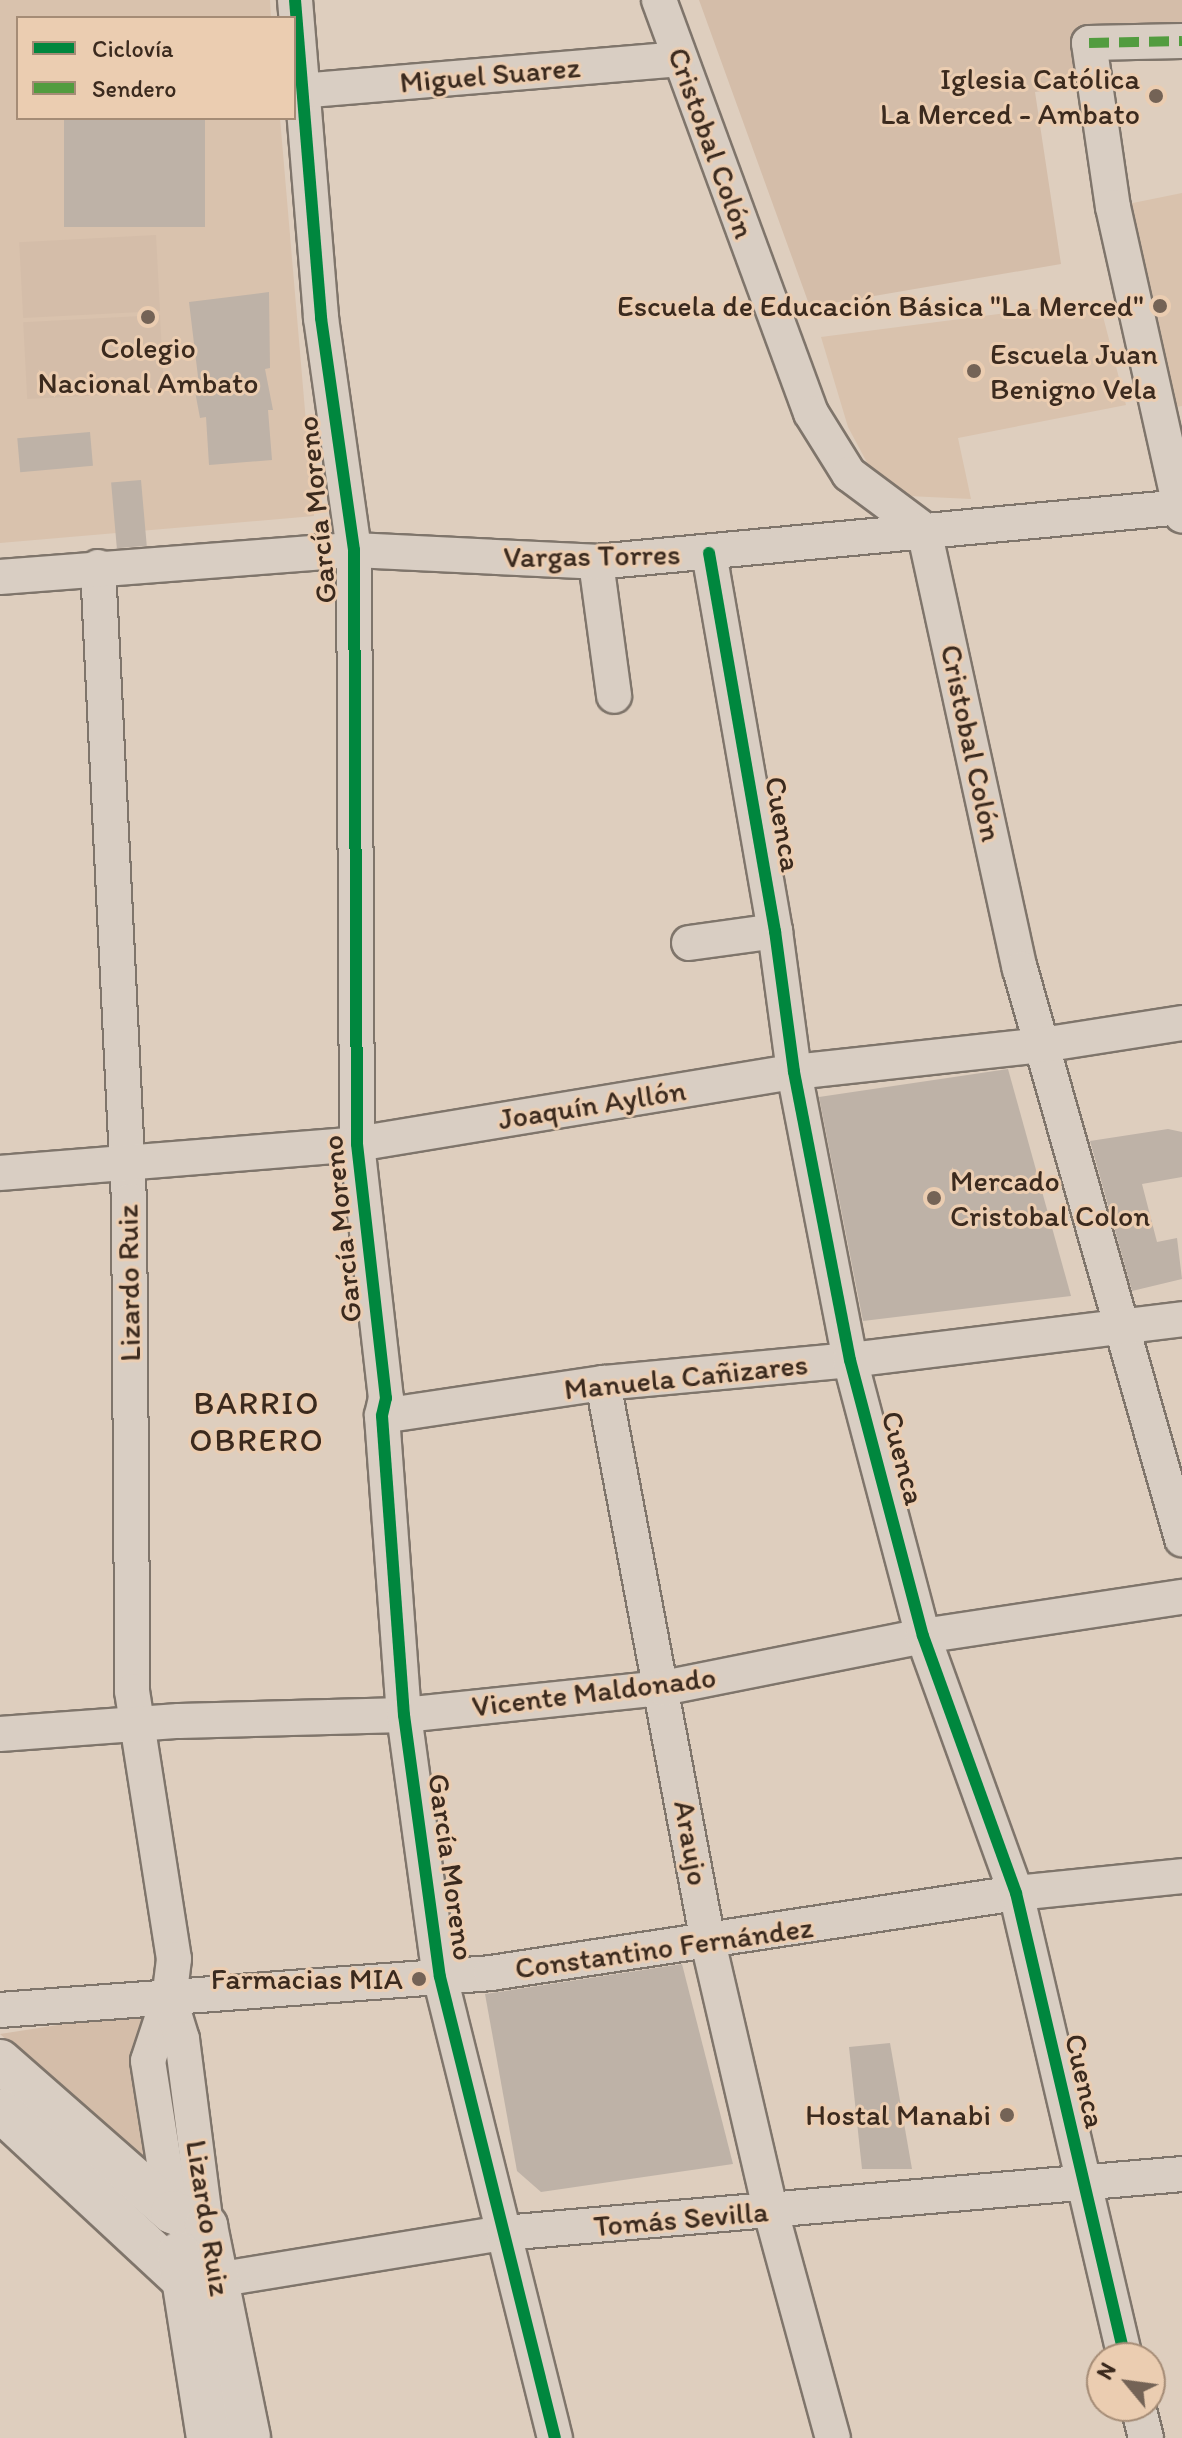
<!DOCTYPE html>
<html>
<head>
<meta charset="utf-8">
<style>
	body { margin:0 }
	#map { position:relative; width:1182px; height:2438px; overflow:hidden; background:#decebe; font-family:Itim,sans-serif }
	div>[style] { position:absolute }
	.built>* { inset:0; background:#d9c2ad }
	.green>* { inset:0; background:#d4bda9; transform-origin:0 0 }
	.building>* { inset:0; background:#beb2a7; transform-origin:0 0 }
	.roads { filter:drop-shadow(2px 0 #7f756b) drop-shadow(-2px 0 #7f756b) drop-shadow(0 2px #7f756b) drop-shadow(0 -2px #7f756b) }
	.minor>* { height:34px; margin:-17px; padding:0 17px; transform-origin:17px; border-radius:17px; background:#d9cec3 }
	.major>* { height:42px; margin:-21px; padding:0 21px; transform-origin:21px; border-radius:21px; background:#d9cec3 }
	.quiet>* { height:10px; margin-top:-5px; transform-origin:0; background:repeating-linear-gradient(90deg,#529c3f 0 20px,transparent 0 30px) }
	.cycleway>* { height:12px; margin:-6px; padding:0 6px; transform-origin:6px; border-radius:6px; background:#00873e }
	.dots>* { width:22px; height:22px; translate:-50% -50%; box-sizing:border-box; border:4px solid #ebcdb1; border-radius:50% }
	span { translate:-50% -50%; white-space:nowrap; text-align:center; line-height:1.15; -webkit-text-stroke:6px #ebcdb1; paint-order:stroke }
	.street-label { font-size:30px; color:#3b2a1e }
	.poi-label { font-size:30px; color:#3b2a1e }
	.right { translate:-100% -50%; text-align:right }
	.left { translate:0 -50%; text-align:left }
	.neighbourhood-label { font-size:32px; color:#3b2a1e; letter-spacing:2px }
	.legend { position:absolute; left:16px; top:16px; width:280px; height:104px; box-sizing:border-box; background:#ebcdb1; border:2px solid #a58c76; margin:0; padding:10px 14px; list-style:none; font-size:24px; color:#3b2a1e }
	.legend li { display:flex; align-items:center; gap:16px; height:40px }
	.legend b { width:40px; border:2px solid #a58c76 }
	.north { position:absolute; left:1086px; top:2342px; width:80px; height:80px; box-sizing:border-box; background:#ebcdb1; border:2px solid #a58c76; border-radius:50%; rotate:299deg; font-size:22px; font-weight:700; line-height:32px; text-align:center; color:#3b2a1e }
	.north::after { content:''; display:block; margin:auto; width:28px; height:36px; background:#746356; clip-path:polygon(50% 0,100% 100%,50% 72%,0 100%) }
</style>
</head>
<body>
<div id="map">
	<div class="built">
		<div style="clip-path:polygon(0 0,270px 0,271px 18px,18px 18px,18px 118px,280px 118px,314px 516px,0 543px)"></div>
		<div style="clip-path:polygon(1182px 193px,1182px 406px,1162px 409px,1113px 207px)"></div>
		<div style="clip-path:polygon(1099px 301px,1126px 405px,958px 438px,971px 499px,908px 496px,871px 470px,848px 427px,821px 337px)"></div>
	</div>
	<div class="green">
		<div style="clip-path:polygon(699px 0,1182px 0,1182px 52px,1097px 60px,1101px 83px,1035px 92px,1061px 264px,810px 307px)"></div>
		<div style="left:156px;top:235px;width:76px;height:137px;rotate:87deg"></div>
		<div style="left:160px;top:315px;width:77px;height:137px;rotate:87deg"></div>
		<div style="clip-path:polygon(149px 2011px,162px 2177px,0 2034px)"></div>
	</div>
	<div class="building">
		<div style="left:64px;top:118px;width:141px;height:109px"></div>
		<div style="clip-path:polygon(269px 292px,270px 368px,265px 369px,273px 410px,268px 410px,272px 460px,209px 465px,206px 417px,200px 418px,194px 386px,199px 385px,189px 302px)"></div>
		<div style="left:90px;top:432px;width:34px;height:73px;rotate:85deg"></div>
		<div style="left:141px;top:480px;width:66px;height:30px;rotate:85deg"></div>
		<div style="clip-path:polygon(1008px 1069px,1071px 1296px,863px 1321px,819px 1097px)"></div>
		<div style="clip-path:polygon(1168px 1129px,1182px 1132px,1182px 1177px,1142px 1184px,1157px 1242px,1177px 1238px,1182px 1279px,1132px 1291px,1090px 1141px)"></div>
		<div style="clip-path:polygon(682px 1964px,733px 2164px,541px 2192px,517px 2171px,485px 1994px)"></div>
		<div style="clip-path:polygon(890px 2043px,912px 2169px,862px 2169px,849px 2047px)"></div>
	</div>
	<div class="roads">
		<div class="minor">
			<div style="left:295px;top:0;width:319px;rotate:85.3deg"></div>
			<div style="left:321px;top:318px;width:234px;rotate:81.9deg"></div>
			<div style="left:354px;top:550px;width:594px;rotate:89.71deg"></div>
			<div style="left:357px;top:1144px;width:256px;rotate:83.5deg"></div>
			<div style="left:386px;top:1398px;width:18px;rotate:103deg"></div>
			<div style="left:382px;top:1416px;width:300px;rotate:85.8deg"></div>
			<div style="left:404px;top:1715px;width:264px;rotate:82.2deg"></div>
			<div style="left:440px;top:1977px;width:475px;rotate:76deg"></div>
			<div style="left:659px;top:0;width:440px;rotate:69.8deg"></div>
			<div style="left:811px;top:413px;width:72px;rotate:58.1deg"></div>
			<div style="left:849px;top:474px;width:94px;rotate:36.7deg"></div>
			<div style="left:924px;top:530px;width:449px;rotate:77.7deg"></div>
			<div style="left:1020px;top:969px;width:593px;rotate:74.13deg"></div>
			<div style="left:1182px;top:41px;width:93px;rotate:178.8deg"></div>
			<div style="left:1089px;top:43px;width:166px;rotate:81.7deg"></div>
			<div style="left:1113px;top:207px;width:316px;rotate:77.4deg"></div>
			<div style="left:300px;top:91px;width:380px;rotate:-4.8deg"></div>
			<div style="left:709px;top:553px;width:384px;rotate:80.1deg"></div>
			<div style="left:775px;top:931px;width:142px;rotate:82.3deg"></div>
			<div style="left:794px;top:1072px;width:293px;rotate:79deg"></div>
			<div style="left:850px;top:1360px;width:285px;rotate:75.2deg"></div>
			<div style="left:923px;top:1636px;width:273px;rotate:70.1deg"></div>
			<div style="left:1016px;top:1893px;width:478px;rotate:76.8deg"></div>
			<div style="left:596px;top:562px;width:135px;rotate:82.3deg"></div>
			<div style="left:98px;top:567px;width:635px;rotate:87.2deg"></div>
			<div style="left:129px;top:1201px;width:490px;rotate:89.6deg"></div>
			<div style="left:132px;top:1691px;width:271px;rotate:81.1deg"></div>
			<div style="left:174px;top:1959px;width:38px;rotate:97deg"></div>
			<div style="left:169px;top:1997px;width:67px;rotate:108.2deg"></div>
			<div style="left:148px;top:2061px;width:153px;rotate:81deg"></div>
			<div style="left:0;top:577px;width:355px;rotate:-4.4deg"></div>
			<div style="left:354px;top:550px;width:242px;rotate:2.8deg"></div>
			<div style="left:596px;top:562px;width:589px;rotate:-5.36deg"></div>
			<div style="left:689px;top:943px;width:87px;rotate:-7.9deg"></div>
			<div style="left:0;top:1173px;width:358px;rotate:-4.6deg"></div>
			<div style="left:357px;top:1144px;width:443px;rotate:-9.4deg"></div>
			<div style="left:794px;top:1072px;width:249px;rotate:-6.2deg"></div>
			<div style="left:1042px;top:1045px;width:142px;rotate:-8.9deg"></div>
			<div style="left:603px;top:1383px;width:569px;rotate:79.36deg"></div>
			<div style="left:708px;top:1942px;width:277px;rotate:76.9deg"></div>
			<div style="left:771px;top:2212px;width:234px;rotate:74.7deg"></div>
			<div style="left:382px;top:1416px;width:223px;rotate:-8.5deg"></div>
			<div style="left:603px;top:1383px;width:248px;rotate:-5.3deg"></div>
			<div style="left:850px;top:1360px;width:335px;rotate:-7deg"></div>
			<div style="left:0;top:1734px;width:179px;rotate:-4.2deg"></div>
			<div style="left:179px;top:1721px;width:225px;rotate:-1.5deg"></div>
			<div style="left:404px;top:1715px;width:260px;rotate:-6deg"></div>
			<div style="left:663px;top:1688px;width:265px;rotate:-11.3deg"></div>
			<div style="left:923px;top:1636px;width:262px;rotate:-8.6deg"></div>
			<div style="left:169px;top:1997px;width:44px;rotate:72.8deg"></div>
			<div style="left:182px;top:2039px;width:189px;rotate:82.7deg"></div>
			<div style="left:0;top:2010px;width:492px;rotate:-4.3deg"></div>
			<div style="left:491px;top:1973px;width:531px;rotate:-8.66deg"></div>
			<div style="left:1016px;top:1893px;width:167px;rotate:-5.8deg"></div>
			<div style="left:216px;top:2280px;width:292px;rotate:-9.3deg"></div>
			<div style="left:504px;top:2233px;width:681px;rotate:-4.97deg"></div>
			<div style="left:1138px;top:2406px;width:33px;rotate:76deg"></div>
		</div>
		<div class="major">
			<div style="left:0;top:2061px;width:229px;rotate:41.3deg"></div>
			<div style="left:172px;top:2212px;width:37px;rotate:22deg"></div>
			<div style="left:206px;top:2226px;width:216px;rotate:78.5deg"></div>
			<div style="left:0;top:2110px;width:250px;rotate:42.9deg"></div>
			<div style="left:179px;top:2253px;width:187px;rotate:81.1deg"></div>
		</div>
	</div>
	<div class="quiet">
		<div style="left:1089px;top:43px;width:93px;rotate:-1.2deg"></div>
	</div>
	<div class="cycleway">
		<div style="left:295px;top:0;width:319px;rotate:85.3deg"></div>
		<div style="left:321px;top:318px;width:234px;rotate:81.9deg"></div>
		<div style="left:354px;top:550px;width:594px;rotate:89.71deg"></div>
		<div style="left:357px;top:1144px;width:256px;rotate:83.5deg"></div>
		<div style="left:386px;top:1398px;width:18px;rotate:103deg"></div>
		<div style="left:382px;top:1416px;width:300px;rotate:85.8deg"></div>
		<div style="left:404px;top:1715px;width:264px;rotate:82.2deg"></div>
		<div style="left:440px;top:1977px;width:475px;rotate:76deg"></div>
		<div style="left:709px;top:553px;width:384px;rotate:80.1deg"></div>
		<div style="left:775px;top:931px;width:142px;rotate:82.3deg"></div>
		<div style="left:794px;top:1072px;width:293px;rotate:79deg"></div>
		<div style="left:850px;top:1360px;width:285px;rotate:75.2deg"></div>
		<div style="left:923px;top:1636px;width:273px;rotate:70.1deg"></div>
		<div style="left:1016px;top:1893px;width:478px;rotate:76.8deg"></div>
	</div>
	<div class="dots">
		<div style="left:1156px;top:96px;background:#746356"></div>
		<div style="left:1160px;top:306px;background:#746356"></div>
		<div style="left:148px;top:317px;background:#746356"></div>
		<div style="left:974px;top:371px;background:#746356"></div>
		<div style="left:934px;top:1198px;background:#746356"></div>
		<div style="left:419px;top:1979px;background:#746356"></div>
		<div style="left:1007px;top:2115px;background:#746356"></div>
	</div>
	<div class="street-label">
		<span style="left:490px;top:75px;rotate:-5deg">Miguel Suarez</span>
		<span style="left:711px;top:143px;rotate:70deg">Cristobal Colón</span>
		<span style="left:317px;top:510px;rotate:-96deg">García Moreno</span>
		<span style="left:592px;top:556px;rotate:-1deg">Vargas Torres</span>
		<span style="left:971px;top:743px;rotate:78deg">Cristobal Colón</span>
		<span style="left:783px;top:824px;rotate:80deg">Cuenca</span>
		<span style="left:592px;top:1105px;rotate:-9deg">Joaquín Ayllón</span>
		<span style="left:342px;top:1229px;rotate:-96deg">García Moreno</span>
		<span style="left:129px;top:1283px;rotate:-91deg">Lizardo Ruiz</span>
		<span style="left:686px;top:1377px;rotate:-6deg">Manuela Cañizares</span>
		<span style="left:903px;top:1458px;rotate:75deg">Cuenca</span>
		<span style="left:594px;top:1692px;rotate:-7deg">Vicente Maldonado</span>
		<span style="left:691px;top:1843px;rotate:80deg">Araujo</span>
		<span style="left:451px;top:1867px;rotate:82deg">García Moreno</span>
		<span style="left:664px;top:1948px;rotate:-8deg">Constantino Fernández</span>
		<span style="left:1085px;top:2081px;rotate:77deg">Cuenca</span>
		<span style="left:208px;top:2218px;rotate:81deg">Lizardo Ruiz</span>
		<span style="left:681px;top:2219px;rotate:-5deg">Tomás Sevilla</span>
	</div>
	<div class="poi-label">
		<span class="right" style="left:1140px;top:96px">Iglesia Católica<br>La Merced - Ambato</span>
		<span class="right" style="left:1144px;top:306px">Escuela de Educación Básica "La Merced"</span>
		<span style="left:148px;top:365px">Colegio<br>Nacional Ambato</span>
		<span class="left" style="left:990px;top:371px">Escuela Juan<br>Benigno Vela</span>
		<span class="left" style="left:950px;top:1198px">Mercado<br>Cristobal Colon</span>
		<span class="right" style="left:403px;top:1979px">Farmacias MIA</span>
		<span class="right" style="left:991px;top:2115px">Hostal Manabi</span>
	</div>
	<div class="neighbourhood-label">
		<span style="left:257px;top:1422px">BARRIO<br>OBRERO</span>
	</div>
	<ul class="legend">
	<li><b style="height:10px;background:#00873e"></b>Ciclovía</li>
	<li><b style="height:10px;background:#529c3f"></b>Sendero</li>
	</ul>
	<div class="north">N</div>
</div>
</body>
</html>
